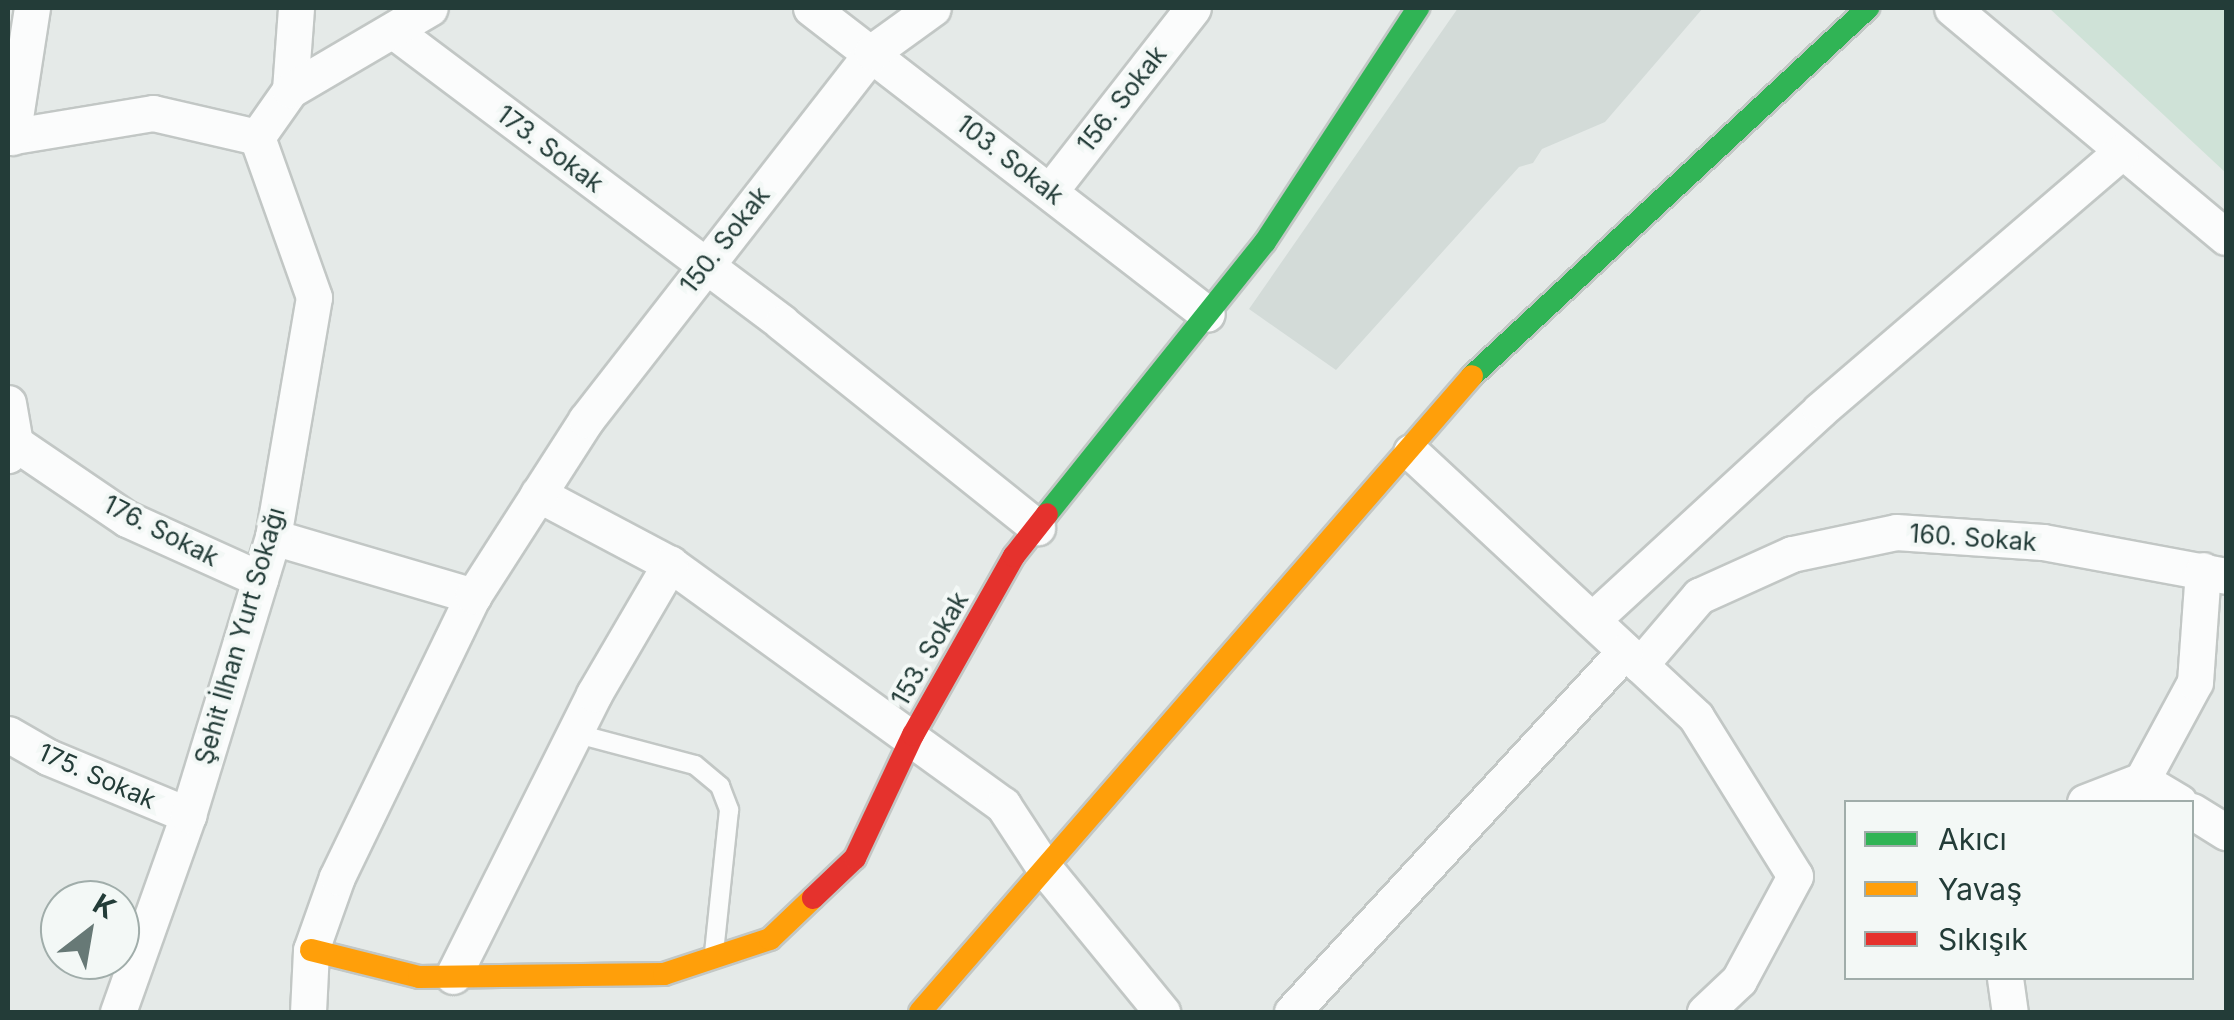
<!DOCTYPE html>
<html>
<head>
<meta charset="utf-8">
<style>
	body { margin:0 }
	#map { position:relative; width:2234px; height:1020px; overflow:hidden; background:#e5eae8; font-family:Inter,sans-serif }
	div>[style] { position:absolute }
	.built>* { inset:0; background:#d3dbd8 }
	.green>* { inset:0; background:#cfe2d7 }
	.roads { filter:drop-shadow(2px 0 #c2c7c5) drop-shadow(-2px 0 #c2c7c5) drop-shadow(0 2px #c2c7c5) drop-shadow(0 -2px #c2c7c5) }
	.lane>* { height:18px; margin:-9px; padding:0 9px; transform-origin:9px; border-radius:9px; background:#fbfcfc }
	.street>* { height:35px; margin:-17.5px; padding:0 17.5px; transform-origin:17.5px; border-radius:17.5px; background:#fbfcfc }
	.fast>* { height:22px; margin:-11px; padding:0 11px; transform-origin:11px; border-radius:11px; background:#30b455 }
	.slow>* { height:22px; margin:-11px; padding:0 11px; transform-origin:11px; border-radius:11px; background:#ff9f0a }
	.jam>* { height:22px; margin:-11px; padding:0 11px; transform-origin:11px; border-radius:11px; background:#e5322d }
	span { translate:-50% -50%; white-space:nowrap; text-align:center; line-height:1.15; -webkit-text-stroke:8px #f3f8f6; paint-order:stroke }
	.street-label { font-size:25px; color:#233c38 }
	.frame { position:absolute; inset:0; border:10px solid #233c38; pointer-events:none }
	.legend { position:absolute; left:1844px; top:800px; width:350px; height:180px; box-sizing:border-box; background:#f3f8f6; border:2px solid #a0adaa; margin:0; padding:12px 18px; list-style:none; font-size:30px; color:#233c38 }
	.legend li { display:flex; align-items:center; gap:20px; height:50px }
	.legend b { width:50px; border:2px solid #a0adaa }
	.north { position:absolute; left:40px; top:880px; width:100px; height:100px; box-sizing:border-box; background:#f3f8f6; border:2px solid #a0adaa; border-radius:50%; rotate:31deg; font-size:28px; font-weight:700; line-height:40px; text-align:center; color:#233c38 }
	.north::after { content:''; display:block; margin:auto; width:35px; height:45px; background:#677976; clip-path:polygon(50% 0,100% 100%,50% 72%,0 100%) }
</style>
</head>
<body>
<div id="map">
	<div class="built">
		<div style="clip-path:polygon(1458px 8px,1703px 8px,1605px 122px,1542px 149px,1533px 163px,1519px 167px,1336px 370px,1249px 309px)"></div>
	</div>
	<div class="green">
		<div style="clip-path:polygon(2049px 8px,2226px 8px,2226px 173px)"></div>
	</div>
	<div class="roads">
		<div class="lane">
			<div style="left:574px;top:733px;width:125px;rotate:14.8deg"></div>
			<div style="left:695px;top:765px;width:33px;rotate:40deg"></div>
			<div style="left:720px;top:786px;width:26px;rotate:69deg"></div>
			<div style="left:729px;top:810px;width:143px;rotate:96deg"></div>
		</div>
		<div class="street">
			<div style="left:811px;top:8px;width:500px;rotate:37.69deg"></div>
			<div style="left:1952px;top:8px;width:357px;rotate:39.9deg"></div>
			<div style="left:395px;top:32px;width:484px;rotate:36.9deg"></div>
			<div style="left:782px;top:323px;width:327px;rotate:38.7deg"></div>
			<div style="left:290px;top:90px;width:82px;rotate:-85.8deg"></div>
			<div style="left:8px;top:137px;width:147px;rotate:-9.4deg"></div>
			<div style="left:153px;top:113px;width:107px;rotate:13deg"></div>
			<div style="left:12px;top:137px;width:131px;rotate:-81.2deg"></div>
			<div style="left:257px;top:137px;width:57px;rotate:-54.9deg"></div>
			<div style="left:290px;top:90px;width:162px;rotate:-30.4deg"></div>
			<div style="left:1050px;top:191px;width:232px;rotate:-52deg"></div>
			<div style="left:8px;top:403px;width:41px;rotate:80.1deg"></div>
			<div style="left:15px;top:443px;width:14px;rotate:120deg"></div>
			<div style="left:15px;top:443px;width:135px;rotate:34.2deg"></div>
			<div style="left:127px;top:519px;width:146px;rotate:24.3deg"></div>
			<div style="left:1411px;top:452px;width:389px;rotate:42.9deg"></div>
			<div style="left:1696px;top:717px;width:187px;rotate:58.1deg"></div>
			<div style="left:1795px;top:876px;width:118px;rotate:118.3deg"></div>
			<div style="left:1739px;top:980px;width:47px;rotate:136.7deg"></div>
			<div style="left:538px;top:494px;width:149px;rotate:27.9deg"></div>
			<div style="left:670px;top:564px;width:411px;rotate:35.9deg"></div>
			<div style="left:1003px;top:805px;width:77px;rotate:56.7deg"></div>
			<div style="left:1045px;top:869px;width:185px;rotate:50.7deg"></div>
			<div style="left:273px;top:537px;width:209px;rotate:16.4deg"></div>
			<div style="left:1592px;top:620px;width:310px;rotate:-42.6deg"></div>
			<div style="left:1820px;top:410px;width:396px;rotate:-40.6deg"></div>
			<div style="left:1640px;top:665px;width:91px;rotate:-49.5deg"></div>
			<div style="left:1699px;top:596px;width:102px;rotate:-24.3deg"></div>
			<div style="left:1792px;top:554px;width:106px;rotate:-11.9deg"></div>
			<div style="left:1896px;top:532px;width:147px;rotate:3.9deg"></div>
			<div style="left:2043px;top:542px;width:186px;rotate:10.5deg"></div>
			<div style="left:8px;top:734px;width:46px;rotate:29.9deg"></div>
			<div style="left:48px;top:757px;width:152px;rotate:22.5deg"></div>
			<div style="left:2142px;top:780px;width:43px;rotate:30.7deg"></div>
			<div style="left:2085px;top:802px;width:61px;rotate:-21.1deg"></div>
			<div style="left:2142px;top:780px;width:111px;rotate:-61.6deg"></div>
			<div style="left:2195px;top:682px;width:112px;rotate:-85.9deg"></div>
			<div style="left:2192px;top:811px;width:40px;rotate:32deg"></div>
			<div style="left:453px;top:976px;width:315px;rotate:-63.4deg"></div>
			<div style="left:594px;top:694px;width:151px;rotate:-59.7deg"></div>
			<div style="left:2005px;top:978px;width:34px;rotate:82deg"></div>
			<div style="left:118px;top:1012px;width:209px;rotate:-70.4deg"></div>
			<div style="left:188px;top:815px;width:291px;rotate:-73deg"></div>
			<div style="left:273px;top:537px;width:243px;rotate:-80.3deg"></div>
			<div style="left:314px;top:297px;width:170px;rotate:-109.6deg"></div>
			<div style="left:308px;top:1012px;width:62px;rotate:-87.2deg"></div>
			<div style="left:311px;top:950px;width:77px;rotate:-70.4deg"></div>
			<div style="left:337px;top:877px;width:312px;rotate:-64.2deg"></div>
			<div style="left:473px;top:596px;width:209px;rotate:-57.3deg"></div>
			<div style="left:586px;top:420px;width:466px;rotate:-52.1deg"></div>
			<div style="left:872px;top:52px;width:75px;rotate:-35.8deg"></div>
			<div style="left:1292px;top:1012px;width:491px;rotate:-47.3deg"></div>
		</div>
		<div class="fast">
			<div style="left:1472px;top:376px;width:541px;rotate:-42.9deg"></div>
			<div style="left:1047px;top:514px;width:349px;rotate:-51.3deg"></div>
			<div style="left:1265px;top:242px;width:280px;rotate:-56.8deg"></div>
		</div>
		<div class="slow">
			<div style="left:311px;top:950px;width:111px;rotate:14deg"></div>
			<div style="left:419px;top:977px;width:245px;rotate:-0.7deg"></div>
			<div style="left:664px;top:974px;width:112px;rotate:-18.3deg"></div>
			<div style="left:770px;top:939px;width:59px;rotate:-43.6deg"></div>
			<div style="left:920px;top:1012px;width:842px;rotate:-49.04deg"></div>
		</div>
		<div class="jam">
			<div style="left:813px;top:898px;width:58px;rotate:-43.6deg"></div>
			<div style="left:855px;top:858px;width:136px;rotate:-64.8deg"></div>
			<div style="left:913px;top:735px;width:206px;rotate:-60.6deg"></div>
			<div style="left:1014px;top:556px;width:53px;rotate:-51.8deg"></div>
		</div>
	</div>
	<div class="street-label">
		<span style="left:1122px;top:99px;rotate:-52deg">156. Sokak</span>
		<span style="left:550px;top:149px;rotate:37deg">173. Sokak</span>
		<span style="left:1010px;top:160px;rotate:38deg">103. Sokak</span>
		<span style="left:725px;top:240px;rotate:-52deg">150. Sokak</span>
		<span style="left:161px;top:531px;rotate:27deg">176. Sokak</span>
		<span style="left:1973px;top:538px;rotate:4deg">160. Sokak</span>
		<span style="left:240px;top:636px;rotate:-74deg">Şehit İlhan Yurt Sokağı</span>
		<span style="left:930px;top:649px;rotate:-60deg">153. Sokak</span>
		<span style="left:97px;top:776px;rotate:24deg">175. Sokak</span>
	</div>
	<div class="frame"></div>
	<ul class="legend">
	<li><b style="height:12px;background:#30b455"></b>Akıcı</li>
	<li><b style="height:12px;background:#ff9f0a"></b>Yavaş</li>
	<li><b style="height:12px;background:#e5322d"></b>Sıkışık</li>
	</ul>
	<div class="north">K</div>
</div>
</body>
</html>
